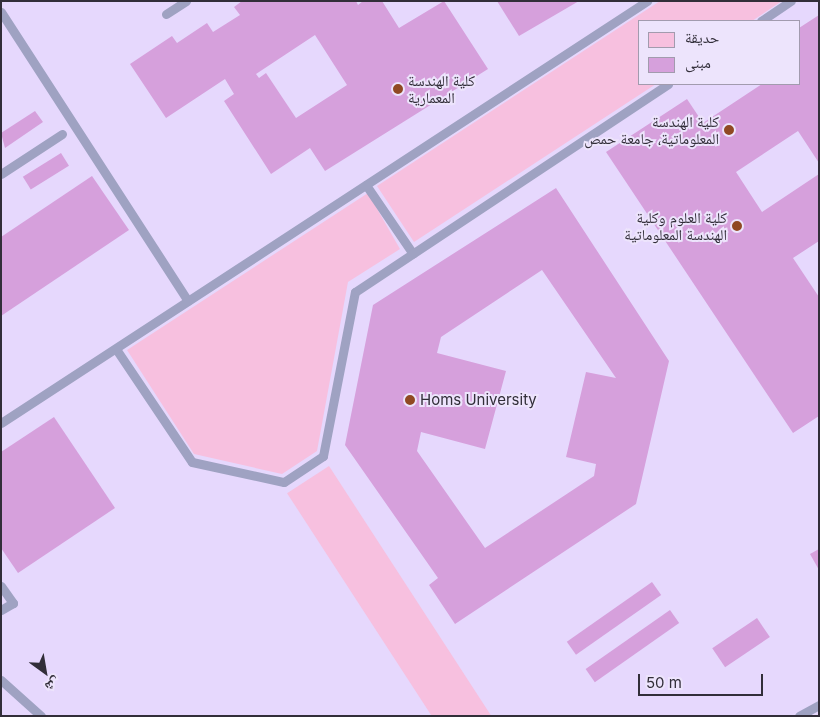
<!DOCTYPE html>
<html>
<head>
<meta charset="utf-8">
<style>
	body { margin:0 }
	#map { position:relative; width:820px; height:717px; overflow:hidden; background:#ede4fc; font-family:Inter,"Noto Naskh Arabic",sans-serif }
	div>[style] { position:absolute }
	.built>* { inset:0; background:#e6d8fd }
	.green>* { inset:0; background:#f7c0df; transform-origin:0 0 }
	.building>* { inset:0; background:#d6a0dc; transform-origin:0 0 }
	.service>* { height:9px; margin:-4.5px; padding:0 4.5px; transform-origin:4.5px; border-radius:4.5px; background:#9fa2c2 }
	.dots>* { width:14px; height:14px; translate:-50% -50%; box-sizing:border-box; border:2px solid #ede4fc; border-radius:50% }
	span { translate:-50% -50%; white-space:nowrap; text-align:center; line-height:1.15; -webkit-text-stroke:4px #ede4fc; paint-order:stroke }
	.poi-label { font-size:15px; color:#322e39 }
	.left { translate:0 -50%; text-align:left }
	.right { translate:-100% -50%; text-align:right }
	.frame { position:absolute; inset:0; border:2px solid #322e39; pointer-events:none }
	.legend { position:absolute; left:638px; top:20px; width:162px; height:65px; box-sizing:border-box; background:#ede4fc; border:1px solid #a29bae; margin:0; padding:6px 9px; list-style:none; font-size:15px; color:#322e39 }
	.legend li { display:flex; align-items:center; gap:10px; height:25px }
	.legend b { width:25px; border:1px solid #a29bae }
	.north { position:absolute; left:20px; top:647px; width:50px; height:50px; -webkit-text-stroke:4px #ede4fc; paint-order:stroke; rotate:148deg; font-size:14px; font-weight:700; line-height:20px; text-align:center; color:#322e39 }
	.north::after { content:''; display:block; margin:auto; width:18px; height:22px; background:#322e39; clip-path:polygon(50% 0,100% 100%,50% 72%,0 100%) }
	.scale { position:absolute; left:638px; top:674px; width:125px; height:22px; box-sizing:border-box; border:2px solid #322e39; border-top:0; padding-left:6px; font-size:15px; line-height:18px; white-space:nowrap; color:#322e39; -webkit-text-stroke:4px #ede4fc; paint-order:stroke }
</style>
</head>
<body>
<div id="map">
	<div class="built">
		<div style="clip-path:polygon(evenodd,1px 1px,819px 1px,819px 716px,1px 716px,1px 1px,639px 21px,799px 21px,799px 84px,639px 84px,639px 21px)"></div>
	</div>
	<div class="green">
		<div style="clip-path:polygon(660px 1px,782px 1px,752px 21px,639px 21px,639px 84px,656px 84px,414px 242px,377px 186px)"></div>
		<div style="clip-path:polygon(368px 193px,400px 249px,348px 282px,317px 451px,282px 474px,194px 454px,127px 350px)"></div>
		<div style="left:329px;top:466px;width:300px;height:50px;rotate:57deg"></div>
	</div>
	<div class="building">
		<div style="clip-path:polygon(evenodd,242px 1px,356px 1px,358px 5px,363px 1px,382px 1px,399px 28px,444px 1px,488px 69px,325px 171px,310px 148px,271px 174px,224px 101px,234px 94px,225px 79px,166px 118px,130px 64px,172px 36px,177px 43px,207px 23px,213px 32px,240px 15px,234px 7px,242px 1px,315px 35px,347px 85px,296px 118px,266px 73px,259px 78px,256px 74px,315px 35px)"></div>
		<div style="clip-path:polygon(497px 1px,579px 1px,519px 36px)"></div>
		<div style="clip-path:polygon(819px 15px,819px 163px,798px 131px,736px 172px,762px 212px,819px 174px,819px 241px,793px 258px,819px 297px,819px 416px,793px 433px,606px 152px,687px 99px,703px 123px,762px 84px,799px 84px,799px 28px)"></div>
		<div style="clip-path:polygon(35px 111px,43px 122px,5px 148px,1px 133px)"></div>
		<div style="left:61px;top:153px;width:15px;height:45px;rotate:58deg"></div>
		<div style="clip-path:polygon(92px 176px,129px 230px,1px 316px,1px 237px)"></div>
		<div style="clip-path:polygon(evenodd,556px 188px,669px 361px,636px 504px,455px 624px,429px 585px,438px 578px,345px 445px,373px 305px,556px 188px,542px 270px,616px 378px,586px 372px,566px 457px,596px 464px,594px 476px,485px 548px,417px 451px,421px 432px,485px 449px,506px 371px,437px 353px,441px 337px,542px 270px)"></div>
		<div style="clip-path:polygon(54px 417px,115px 508px,18px 573px,1px 548px,1px 452px)"></div>
		<div style="clip-path:polygon(819px 549px,819px 570px,810px 554px)"></div>
		<div style="left:652px;top:582px;width:16px;height:104px;rotate:55deg"></div>
		<div style="left:670px;top:610px;width:16px;height:103px;rotate:55deg"></div>
		<div style="left:757px;top:618px;width:23px;height:54px;rotate:56deg"></div>
	</div>
	<div class="service">
		<div style="left:1px;top:12px;width:344px;rotate:57.1deg"></div>
		<div style="left:166px;top:14px;width:24px;rotate:-33deg"></div>
		<div style="left:761px;top:21px;width:36px;rotate:-34deg"></div>
		<div style="left:1px;top:174px;width:73px;rotate:-33.3deg"></div>
		<div style="left:366px;top:185px;width:83px;rotate:55.7deg"></div>
		<div style="left:116px;top:349px;width:136px;rotate:56.1deg"></div>
		<div style="left:192px;top:462px;width:94px;rotate:12.3deg"></div>
		<div style="left:284px;top:482px;width:47px;rotate:-33.7deg"></div>
		<div style="left:323px;top:456px;width:167px;rotate:-79deg"></div>
		<div style="left:355px;top:292px;width:376px;rotate:-33.6deg"></div>
		<div style="left:1px;top:423px;width:772px;rotate:-33.15deg"></div>
		<div style="left:1px;top:586px;width:21px;rotate:55deg"></div>
		<div style="left:13px;top:603px;width:14px;rotate:150deg"></div>
		<div style="left:1px;top:680px;width:54px;rotate:42deg"></div>
		<div style="left:799px;top:716px;width:23px;rotate:-29deg"></div>
	</div>
	<div class="dots">
		<div style="left:398px;top:89px;background:#904923"></div>
		<div style="left:729px;top:130px;background:#904923"></div>
		<div style="left:737px;top:226px;background:#904923"></div>
		<div style="left:410px;top:400px;background:#904923"></div>
	</div>
	<div class="poi-label">
		<span class="left" style="left:408px;top:89px">كلية الهندسة<br>المعمارية</span>
		<span class="right" style="left:719px;top:130px">كلية الهندسة<br>المعلوماتية، جامعة حمص</span>
		<span class="right" style="left:727px;top:226px">كلية العلوم وكلية<br>الهندسة المعلوماتية</span>
		<span class="left" style="left:420px;top:400px">Homs University</span>
	</div>
	<div class="frame"></div>
	<ul class="legend">
	<li><b style="height:14px;background:#f7c0df"></b>حديقة</li>
	<li><b style="height:14px;background:#d6a0dc"></b>مبنى</li>
	</ul>
	<div class="north">ش</div>
	<div class="scale">50 m</div>
</div>
</body>
</html>
